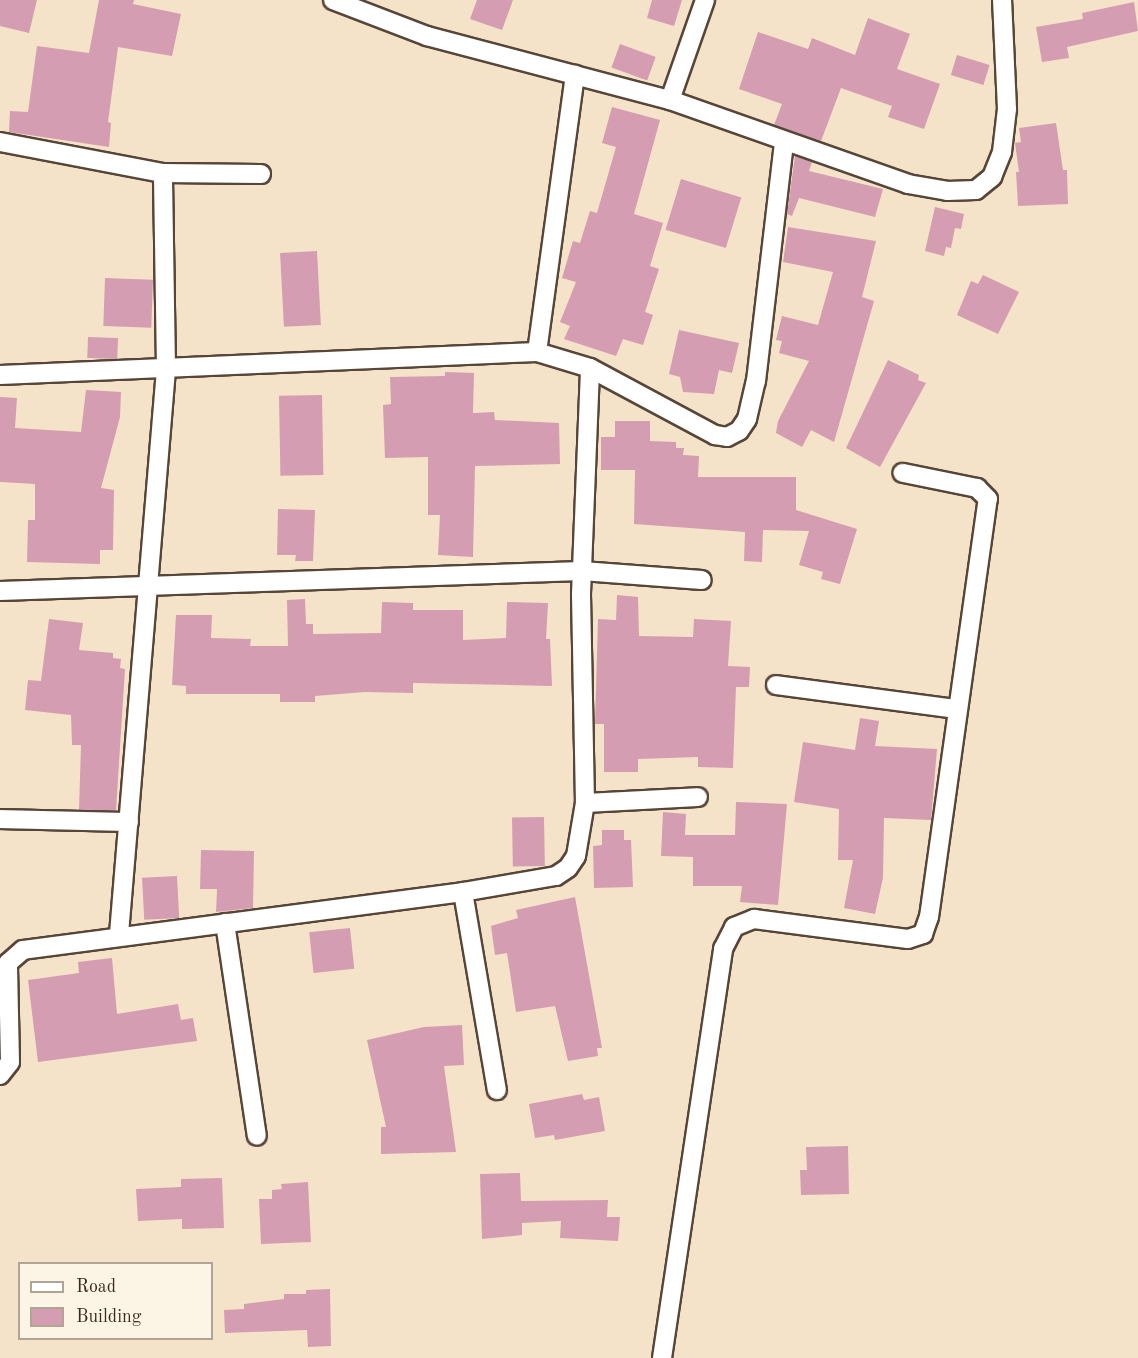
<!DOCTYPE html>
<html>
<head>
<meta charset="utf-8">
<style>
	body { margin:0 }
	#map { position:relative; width:1138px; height:1358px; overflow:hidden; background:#f5e3c9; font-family:"Old Standard TT",serif }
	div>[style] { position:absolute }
	.building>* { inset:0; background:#d59db1; transform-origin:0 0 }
	.roads { filter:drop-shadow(2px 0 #574638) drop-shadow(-2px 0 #574638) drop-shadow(0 2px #574638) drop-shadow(0 -2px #574638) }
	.minor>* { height:18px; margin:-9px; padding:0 9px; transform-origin:9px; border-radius:9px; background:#fff }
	span { translate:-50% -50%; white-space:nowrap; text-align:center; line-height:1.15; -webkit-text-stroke:4.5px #fcf5e5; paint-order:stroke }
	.legend { position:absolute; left:18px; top:1262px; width:195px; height:78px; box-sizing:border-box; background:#fcf5e5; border:2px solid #afa495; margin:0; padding:8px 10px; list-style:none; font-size:18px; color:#3b2a1e }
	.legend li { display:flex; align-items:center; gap:12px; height:30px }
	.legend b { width:30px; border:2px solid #afa495 }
</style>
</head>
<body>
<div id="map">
	<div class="building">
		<div style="clip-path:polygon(0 0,37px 0,29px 33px,0 26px)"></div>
		<div style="clip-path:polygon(99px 0,134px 0,133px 4px,181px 14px,172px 56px,118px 47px,108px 122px,111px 123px,109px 147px,9px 132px,10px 111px,28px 112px,37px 46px,89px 53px)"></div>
		<div style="clip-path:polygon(477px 0,513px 0,502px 30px,470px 19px)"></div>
		<div style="clip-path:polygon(652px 0,682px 0,674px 26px,647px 18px)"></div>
		<div style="clip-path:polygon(1134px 2px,1138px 31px,1067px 47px,1069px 58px,1042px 62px,1036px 27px,1083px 19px,1082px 13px)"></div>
		<div style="clip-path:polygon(868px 18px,910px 34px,897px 69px,940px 84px,924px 129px,888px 117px,892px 106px,841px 88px,821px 141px,774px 125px,782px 104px,739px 89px,758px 32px,808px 49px,812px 38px,855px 55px)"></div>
		<div style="left:620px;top:44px;width:38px;height:25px;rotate:20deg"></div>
		<div style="left:957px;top:55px;width:34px;height:21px;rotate:17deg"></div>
		<div style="clip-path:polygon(612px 107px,660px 120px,634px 214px,663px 223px,650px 266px,659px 269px,645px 312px,653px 315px,643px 345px,623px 339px,616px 356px,564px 339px,570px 326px,560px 322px,576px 282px,562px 278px,573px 241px,580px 243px,590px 211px,597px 213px,616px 147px,602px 143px)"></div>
		<div style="clip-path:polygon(1056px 123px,1063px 170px,1067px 170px,1068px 204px,1018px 206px,1016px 172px,1019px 172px,1015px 143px,1021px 142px,1019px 128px)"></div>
		<div style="clip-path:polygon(795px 156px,812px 162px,809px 171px,883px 189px,875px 217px,799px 198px,792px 216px,787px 214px)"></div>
		<div style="left:681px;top:179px;width:63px;height:53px;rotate:17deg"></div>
		<div style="clip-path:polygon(935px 207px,964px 214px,961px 229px,955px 228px,951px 248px,946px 247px,944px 256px,925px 251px)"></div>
		<div style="clip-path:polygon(788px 227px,876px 241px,862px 297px,874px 301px,834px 442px,811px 430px,802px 447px,776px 433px,778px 421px,809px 361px,779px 353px,782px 341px,776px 340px,782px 316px,818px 325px,833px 272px,783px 262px)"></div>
		<div style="left:317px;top:251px;width:74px;height:37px;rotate:87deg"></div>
		<div style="clip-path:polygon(983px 275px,1019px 292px,998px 334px,957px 315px,971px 281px,978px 284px)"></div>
		<div style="left:105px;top:278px;width:48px;height:48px;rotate:2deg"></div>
		<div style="clip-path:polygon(679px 330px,739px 343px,732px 373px,719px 370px,714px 394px,683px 392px,680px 377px,669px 374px)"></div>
		<div style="left:88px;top:337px;width:30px;height:21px;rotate:2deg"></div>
		<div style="clip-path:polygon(888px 360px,919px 375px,918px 380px,926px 383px,880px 467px,846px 448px)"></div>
		<div style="clip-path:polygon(445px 372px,474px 373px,473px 413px,494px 412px,495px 420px,559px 423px,560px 464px,475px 466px,473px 557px,438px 555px,440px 515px,428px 515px,428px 457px,385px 458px,383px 405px,391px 404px,390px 377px,445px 376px)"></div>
		<div style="clip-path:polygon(86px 390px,121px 392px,120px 417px,101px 488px,114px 490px,113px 550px,100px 550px,100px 564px,27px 562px,28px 520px,35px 520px,35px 484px,0 482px,0 397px,17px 398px,15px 428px,81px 432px)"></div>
		<div style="left:322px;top:395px;width:80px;height:43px;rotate:89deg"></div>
		<div style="clip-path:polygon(615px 421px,650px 421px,650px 441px,676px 442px,676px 448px,684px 448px,683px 455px,699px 456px,698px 477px,796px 477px,796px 510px,857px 529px,840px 584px,821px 579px,823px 572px,799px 565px,809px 531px,763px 530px,762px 562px,744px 561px,745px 532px,634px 524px,635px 470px,601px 470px,601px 437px,615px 437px)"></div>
		<div style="clip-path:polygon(278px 509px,315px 510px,313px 561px,295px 561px,296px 555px,277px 555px)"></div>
		<div style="clip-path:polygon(617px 595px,638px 597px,639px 636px,693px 637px,694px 619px,731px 621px,728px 666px,750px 667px,749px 687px,736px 687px,733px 768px,698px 767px,698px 757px,638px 759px,638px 772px,604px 772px,604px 724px,595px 724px,598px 619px,616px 620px)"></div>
		<div style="clip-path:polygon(305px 599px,306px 624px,313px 624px,313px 634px,381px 633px,382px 602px,413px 603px,413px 610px,463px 610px,463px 640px,506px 638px,507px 602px,548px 603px,546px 639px,550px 639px,552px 686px,413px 683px,413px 693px,365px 692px,315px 696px,315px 702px,280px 702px,280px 694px,186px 694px,186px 686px,172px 685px,176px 615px,212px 615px,211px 638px,251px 639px,250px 646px,288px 646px,287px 600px)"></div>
		<div style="clip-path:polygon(49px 619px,83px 623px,79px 650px,113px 653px,113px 658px,121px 659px,120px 668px,125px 669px,116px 810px,79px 810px,81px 745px,72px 745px,71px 715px,25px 710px,28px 680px,41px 681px)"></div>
		<div style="clip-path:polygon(860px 718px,879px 721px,875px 746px,937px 749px,931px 820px,884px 818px,883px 878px,875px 914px,844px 908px,853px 860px,838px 860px,839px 809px,794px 802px,803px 742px,855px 750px)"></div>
		<div style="clip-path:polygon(736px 802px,787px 804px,778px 905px,740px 902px,742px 886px,693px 886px,693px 857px,661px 856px,663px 812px,686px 814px,685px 835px,735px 835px)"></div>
		<div style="left:544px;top:817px;width:49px;height:32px;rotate:89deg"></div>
		<div style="clip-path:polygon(602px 830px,624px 830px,624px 840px,631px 840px,633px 887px,594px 888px,593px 846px,602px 845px)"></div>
		<div style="clip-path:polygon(201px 850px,254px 851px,253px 908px,216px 912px,217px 889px,200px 889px)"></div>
		<div style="left:177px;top:876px;width:42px;height:35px;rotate:87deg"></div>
		<div style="clip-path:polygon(575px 897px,602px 1048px,597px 1048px,598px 1056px,568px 1061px,555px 1006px,516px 1012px,507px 953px,495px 955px,491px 926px,518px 918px,516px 910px)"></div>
		<div style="left:350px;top:928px;width:41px;height:41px;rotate:84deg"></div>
		<div style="clip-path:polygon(112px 958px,117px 1014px,178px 1004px,181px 1020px,193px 1018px,197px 1041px,38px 1062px,28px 980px,79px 973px,78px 962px)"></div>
		<div style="clip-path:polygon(462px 1025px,464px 1065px,444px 1066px,456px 1152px,381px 1154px,381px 1127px,386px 1127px,367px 1040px,424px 1027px)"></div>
		<div style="clip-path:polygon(582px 1094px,584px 1100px,599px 1097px,605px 1131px,555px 1140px,554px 1135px,535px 1138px,529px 1104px)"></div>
		<div style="clip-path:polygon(848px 1146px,849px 1194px,801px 1195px,800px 1170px,807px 1170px,806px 1147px)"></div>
		<div style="clip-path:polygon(520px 1173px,521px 1201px,608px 1200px,607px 1217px,620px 1217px,618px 1241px,560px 1238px,561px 1221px,522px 1223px,522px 1235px,482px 1239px,480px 1174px)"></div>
		<div style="clip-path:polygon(222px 1178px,224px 1228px,182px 1229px,182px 1219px,138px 1221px,136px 1189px,181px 1187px,181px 1179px)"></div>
		<div style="clip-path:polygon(308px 1182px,311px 1242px,261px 1244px,259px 1199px,272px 1199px,272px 1190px,282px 1189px,281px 1184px)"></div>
		<div style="clip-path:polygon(330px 1289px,331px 1346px,308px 1347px,307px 1330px,225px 1333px,224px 1310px,244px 1309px,244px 1304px,284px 1299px,284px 1294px,306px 1294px,306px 1290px)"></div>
	</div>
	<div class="roads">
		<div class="minor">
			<div style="left:333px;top:0;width:101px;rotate:21deg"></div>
			<div style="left:427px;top:36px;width:251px;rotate:14.8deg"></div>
			<div style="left:670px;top:100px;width:252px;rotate:19.4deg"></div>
			<div style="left:908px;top:184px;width:40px;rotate:10deg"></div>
			<div style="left:947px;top:191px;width:29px;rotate:-2deg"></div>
			<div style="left:976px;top:190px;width:21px;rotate:-39deg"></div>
			<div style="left:992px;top:177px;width:27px;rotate:-68deg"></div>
			<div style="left:1002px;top:152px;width:43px;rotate:-83.4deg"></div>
			<div style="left:1007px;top:109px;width:109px;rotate:-92.6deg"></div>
			<div style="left:670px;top:100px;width:106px;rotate:-70.7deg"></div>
			<div style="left:0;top:142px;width:166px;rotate:10.8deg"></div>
			<div style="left:163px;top:173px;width:98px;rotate:0.6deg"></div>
			<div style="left:537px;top:352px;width:280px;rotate:-82.2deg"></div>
			<div style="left:0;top:375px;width:537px;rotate:-2.45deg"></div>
			<div style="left:537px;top:352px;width:55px;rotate:16.8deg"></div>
			<div style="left:590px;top:368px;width:142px;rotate:28.2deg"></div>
			<div style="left:715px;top:435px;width:12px;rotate:9deg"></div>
			<div style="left:727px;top:437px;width:13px;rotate:-27deg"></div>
			<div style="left:739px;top:431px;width:14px;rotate:-56deg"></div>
			<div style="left:747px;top:419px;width:39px;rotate:-77deg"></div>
			<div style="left:756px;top:381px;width:241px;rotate:-83.3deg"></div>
			<div style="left:0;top:591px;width:582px;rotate:-1.97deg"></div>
			<div style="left:582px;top:571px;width:120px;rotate:4.3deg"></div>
			<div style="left:776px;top:685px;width:183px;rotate:7.6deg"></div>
			<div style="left:585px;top:803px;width:113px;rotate:-3deg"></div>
			<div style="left:0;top:819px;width:129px;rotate:1.3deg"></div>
			<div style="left:463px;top:892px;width:201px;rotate:80.3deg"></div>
			<div style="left:225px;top:923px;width:215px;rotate:81.5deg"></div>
			<div style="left:119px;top:934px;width:567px;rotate:-85.24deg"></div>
			<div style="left:166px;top:369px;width:196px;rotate:-90.9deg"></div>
			<div style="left:0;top:1075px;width:16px;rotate:-52deg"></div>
			<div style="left:10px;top:1062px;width:99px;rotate:-91.2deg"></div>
			<div style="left:8px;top:963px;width:20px;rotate:-41deg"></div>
			<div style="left:23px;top:950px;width:444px;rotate:-7.5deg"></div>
			<div style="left:463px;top:892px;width:94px;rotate:-9.8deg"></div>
			<div style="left:556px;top:876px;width:14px;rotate:-34deg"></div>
			<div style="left:568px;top:868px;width:14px;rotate:-56deg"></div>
			<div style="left:576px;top:856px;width:54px;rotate:-80.4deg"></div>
			<div style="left:585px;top:803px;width:209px;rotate:-91.1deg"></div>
			<div style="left:581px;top:594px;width:226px;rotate:-87.7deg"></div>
			<div style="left:662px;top:1358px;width:414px;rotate:-81.5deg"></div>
			<div style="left:723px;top:949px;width:25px;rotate:-63deg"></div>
			<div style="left:734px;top:927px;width:22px;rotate:-22deg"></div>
			<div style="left:754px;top:919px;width:155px;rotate:7.4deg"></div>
			<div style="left:908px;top:939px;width:16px;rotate:-18deg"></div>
			<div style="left:923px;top:934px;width:18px;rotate:-71deg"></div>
			<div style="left:929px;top:917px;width:422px;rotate:-82deg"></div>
			<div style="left:988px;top:499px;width:16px;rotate:-135deg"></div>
			<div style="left:977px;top:488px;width:76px;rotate:-168.5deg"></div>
		</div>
	</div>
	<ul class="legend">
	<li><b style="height:8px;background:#fff"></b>Road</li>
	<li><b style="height:16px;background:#d59db1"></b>Building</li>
	</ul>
</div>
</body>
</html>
